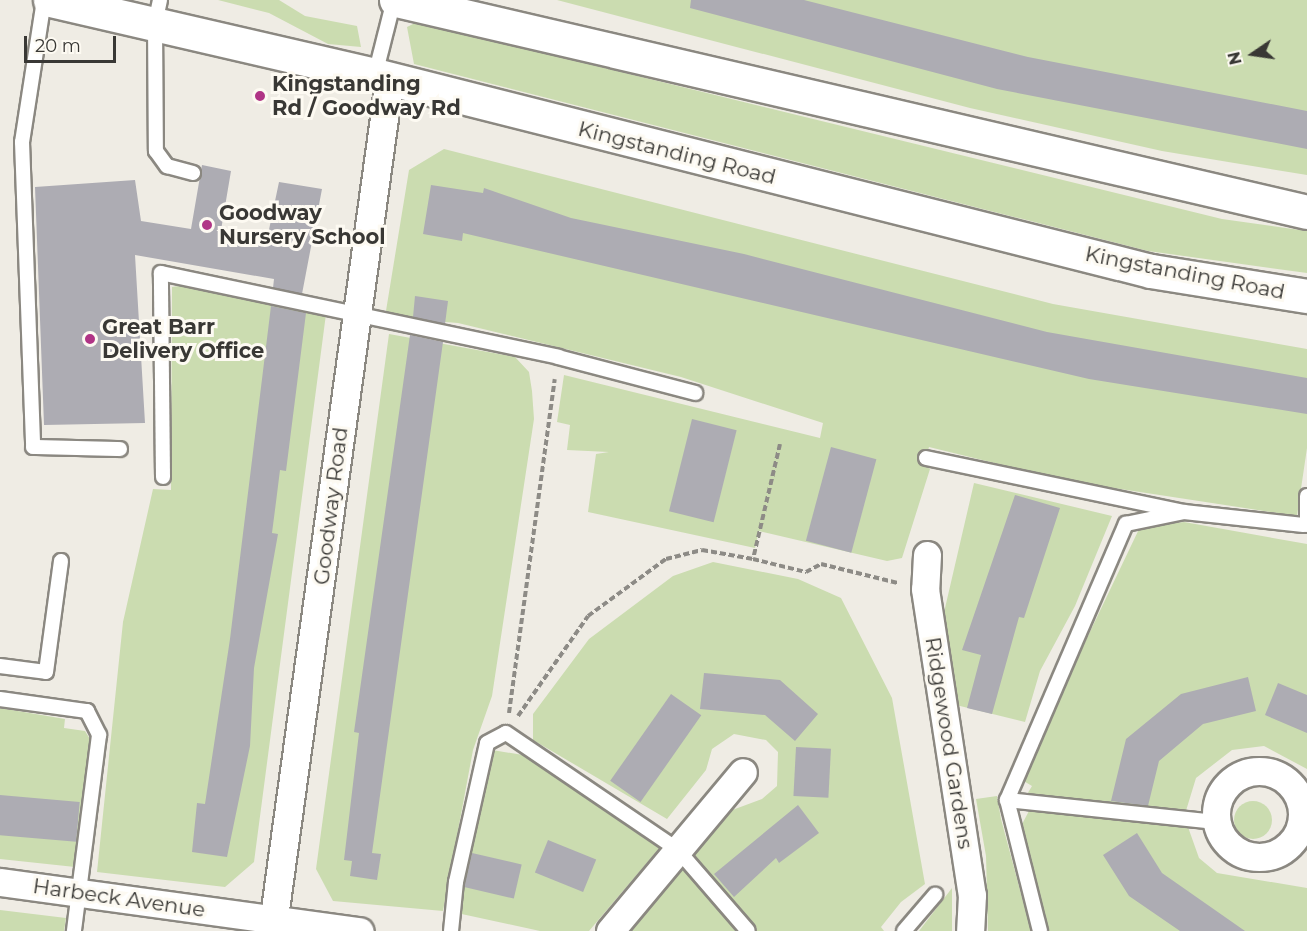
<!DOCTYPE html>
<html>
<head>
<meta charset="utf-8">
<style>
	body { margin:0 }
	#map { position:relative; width:1307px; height:931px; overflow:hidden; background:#efece4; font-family:Montserrat,sans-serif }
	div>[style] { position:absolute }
	.green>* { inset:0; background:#cbdcb0 }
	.round { border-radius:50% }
	.building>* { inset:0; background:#adacb3; transform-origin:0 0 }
	.path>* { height:4px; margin-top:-2px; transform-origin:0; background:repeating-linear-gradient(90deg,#8d8b86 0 6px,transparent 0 9px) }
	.roads { filter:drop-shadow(2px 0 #8b8881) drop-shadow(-2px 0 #8b8881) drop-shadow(0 2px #8b8881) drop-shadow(0 -2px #8b8881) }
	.lane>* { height:14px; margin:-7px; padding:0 7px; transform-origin:7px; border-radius:7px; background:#fff }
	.street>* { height:27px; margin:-13.5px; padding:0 13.5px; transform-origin:13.5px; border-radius:13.5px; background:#fff }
	.street>.ring { margin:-13.5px; padding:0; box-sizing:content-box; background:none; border:27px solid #fff; border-radius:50% }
	.secondary>* { height:33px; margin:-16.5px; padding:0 16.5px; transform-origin:16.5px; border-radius:16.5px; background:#fff }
	.dots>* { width:16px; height:16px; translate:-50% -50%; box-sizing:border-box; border:3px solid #fdfaf2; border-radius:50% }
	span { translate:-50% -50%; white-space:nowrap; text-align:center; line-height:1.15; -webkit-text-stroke:6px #fdfaf2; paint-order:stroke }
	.poi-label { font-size:21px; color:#393835; font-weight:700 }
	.left { translate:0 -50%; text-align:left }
	.street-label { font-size:21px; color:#393835 }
	.north { position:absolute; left:1223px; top:24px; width:60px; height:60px; -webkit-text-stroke:4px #fdfaf2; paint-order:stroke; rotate:257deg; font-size:16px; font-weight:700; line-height:24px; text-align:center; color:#393835 }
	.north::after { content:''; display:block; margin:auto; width:21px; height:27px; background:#393835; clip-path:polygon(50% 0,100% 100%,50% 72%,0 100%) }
	.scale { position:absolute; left:24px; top:36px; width:92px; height:27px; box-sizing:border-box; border:3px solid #393835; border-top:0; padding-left:8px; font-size:18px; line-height:21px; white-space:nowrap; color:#393835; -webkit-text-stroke:4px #fdfaf2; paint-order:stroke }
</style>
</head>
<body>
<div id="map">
	<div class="green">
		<div style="clip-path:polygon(218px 0,279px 0,305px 16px,357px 26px,361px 47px,328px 44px,269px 13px)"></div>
		<div style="clip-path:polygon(557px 0,1307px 0,1307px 175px,1162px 151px,970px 108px)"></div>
		<div style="clip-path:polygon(417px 22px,1222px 219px,1307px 231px,1307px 273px,1148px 251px,414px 64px,407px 27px)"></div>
		<div style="clip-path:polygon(444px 149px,1053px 304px,1307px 349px,1307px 448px,1297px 516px,1068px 481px,929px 447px,924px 465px,930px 469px,902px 558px,887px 561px,759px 531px,755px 548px,588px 512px,596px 454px,609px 452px,567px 450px,570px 425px,557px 422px,564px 375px,820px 438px,823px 423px,681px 377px,458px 323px,385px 317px,409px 170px)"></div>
		<div style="clip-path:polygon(193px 284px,326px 314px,254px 862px,225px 887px,97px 872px,123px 622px,153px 489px,171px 490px,172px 287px)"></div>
		<div style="clip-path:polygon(389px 334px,515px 357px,529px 372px,532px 391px,534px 419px,492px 696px,473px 750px,443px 911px,333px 901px,316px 869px)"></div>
		<div style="clip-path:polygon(974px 483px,1112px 516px,1075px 606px,1040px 671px,1025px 722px,956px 705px,942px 621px)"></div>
		<div style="clip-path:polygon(1184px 522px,1307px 544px,1307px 769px,1264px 746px,1232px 750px,1196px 778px,1185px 814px,1026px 796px,1032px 786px,1022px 780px,1034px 749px,1140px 527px)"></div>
		<div style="clip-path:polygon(713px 562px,798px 579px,841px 598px,892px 698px,925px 884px,901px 902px,881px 927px,884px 931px,756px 931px,689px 855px,727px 812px,762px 799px,777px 786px,778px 752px,766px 740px,734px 734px,712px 749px,706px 770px,667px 819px,533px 740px,533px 714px,589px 639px,673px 576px)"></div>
		<div style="clip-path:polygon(0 708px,65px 719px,64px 728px,85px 731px,90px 739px,75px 867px,0 859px)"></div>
		<div style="clip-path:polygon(492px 750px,523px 755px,662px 845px,589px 931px,540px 931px,457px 913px)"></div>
		<div style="clip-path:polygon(997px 796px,1001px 819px,1031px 931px,988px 931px,986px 856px,976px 799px)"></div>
		<div class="round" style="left:1234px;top:801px;width:38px;height:38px"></div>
		<div style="clip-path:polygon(1030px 809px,1188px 827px,1199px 858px,1217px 873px,1307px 888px,1307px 931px,1049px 931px,1019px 830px)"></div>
		<div style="clip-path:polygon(682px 865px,739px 931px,628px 931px)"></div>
		<div style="clip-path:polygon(952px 888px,952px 931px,919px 931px)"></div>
		<div style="clip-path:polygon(0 910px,66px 918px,64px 931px,0 931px)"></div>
	</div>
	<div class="building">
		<div style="clip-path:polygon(691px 0,804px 0,1028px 57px,1307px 111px,1307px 149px,997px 89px,690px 8px)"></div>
		<div style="clip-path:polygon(202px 165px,231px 171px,220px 236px,266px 244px,279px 182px,322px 189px,302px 294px,273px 288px,274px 279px,135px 255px,145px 423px,44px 425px,35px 187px,135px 180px,141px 221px,191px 229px)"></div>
		<div style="clip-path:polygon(431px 185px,483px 193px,484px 188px,571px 218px,744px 254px,1047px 332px,1307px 378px,1307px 414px,1089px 379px,463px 233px,462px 241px,423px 234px)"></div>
		<div style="clip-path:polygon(415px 296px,448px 301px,445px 324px,413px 317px)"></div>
		<div style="clip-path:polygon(271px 306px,306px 313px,286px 471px,280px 470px,276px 502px,272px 533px,278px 534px,254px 668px,250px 746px,227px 857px,192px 852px,197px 803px,205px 804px,230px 639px)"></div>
		<div style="clip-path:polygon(410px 335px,443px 342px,372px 853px,381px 854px,377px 880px,350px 876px,352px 861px,344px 860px,359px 733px,354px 732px)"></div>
		<div style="left:692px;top:419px;width:46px;height:95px;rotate:14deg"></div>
		<div style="left:831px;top:447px;width:47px;height:97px;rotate:15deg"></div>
		<div style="clip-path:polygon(1015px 495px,1060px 508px,1024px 618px,1019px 617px,992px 714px,967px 708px,981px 655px,962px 650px)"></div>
		<div style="clip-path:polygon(704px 673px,780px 680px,818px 714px,795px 741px,765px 715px,700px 709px)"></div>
		<div style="clip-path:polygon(1248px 677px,1256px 711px,1203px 724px,1159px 761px,1148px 806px,1111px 801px,1126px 739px,1181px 694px)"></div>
		<div style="clip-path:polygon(1278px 683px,1307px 695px,1307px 733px,1265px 715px)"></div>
		<div style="left:671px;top:694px;width:37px;height:106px;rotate:35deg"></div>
		<div style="left:796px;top:747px;width:35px;height:49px;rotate:3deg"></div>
		<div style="left:0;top:795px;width:80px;height:40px;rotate:5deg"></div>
		<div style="clip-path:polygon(798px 805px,819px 833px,779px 863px,776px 858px,734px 897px,714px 874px)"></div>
		<div style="clip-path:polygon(1137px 833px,1162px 873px,1245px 931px,1180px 931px,1129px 896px,1103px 855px)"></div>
		<div style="left:548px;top:840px;width:52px;height:35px;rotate:22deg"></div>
		<div style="left:472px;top:853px;width:51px;height:35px;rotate:13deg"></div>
	</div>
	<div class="path">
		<div style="left:780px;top:444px;width:118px;rotate:103.2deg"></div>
		<div style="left:753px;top:559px;width:55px;rotate:13.8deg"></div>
		<div style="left:806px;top:572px;width:17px;rotate:-28deg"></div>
		<div style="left:821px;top:564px;width:79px;rotate:13.9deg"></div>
		<div style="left:509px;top:713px;width:337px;rotate:-82.2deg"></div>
		<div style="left:518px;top:716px;width:122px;rotate:-55deg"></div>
		<div style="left:588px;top:616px;width:97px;rotate:-36.2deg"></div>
		<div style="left:666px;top:559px;width:37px;rotate:-14deg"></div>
		<div style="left:702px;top:550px;width:52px;rotate:10deg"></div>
	</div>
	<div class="roads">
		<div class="lane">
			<div style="left:44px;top:0;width:144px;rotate:98.8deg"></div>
			<div style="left:22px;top:142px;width:305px;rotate:87.9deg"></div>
			<div style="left:33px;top:447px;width:87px;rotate:1.3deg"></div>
			<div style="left:160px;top:0;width:24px;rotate:102deg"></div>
			<div style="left:155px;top:23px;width:128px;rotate:89.6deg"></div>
			<div style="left:156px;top:151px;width:19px;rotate:54deg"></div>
			<div style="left:167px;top:166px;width:27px;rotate:15deg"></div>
			<div style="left:375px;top:75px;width:77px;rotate:-75.8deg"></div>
			<div style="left:926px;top:458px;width:264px;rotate:11.8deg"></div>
			<div style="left:1184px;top:512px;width:120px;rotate:6.2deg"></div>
			<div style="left:163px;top:477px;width:204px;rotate:-90.6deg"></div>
			<div style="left:161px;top:273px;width:406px;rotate:11.9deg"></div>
			<div style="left:558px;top:357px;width:142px;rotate:14.7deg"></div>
			<div style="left:1307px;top:496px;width:29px;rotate:90deg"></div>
			<div style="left:0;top:666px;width:46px;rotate:7.4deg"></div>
			<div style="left:46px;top:672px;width:112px;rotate:-82.3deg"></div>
			<div style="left:0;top:699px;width:88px;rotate:7.9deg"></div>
			<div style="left:87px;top:711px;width:27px;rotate:63deg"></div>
			<div style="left:99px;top:735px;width:198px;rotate:97.3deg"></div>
			<div style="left:1007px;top:800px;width:210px;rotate:6deg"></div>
			<div style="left:451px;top:931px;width:49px;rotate:-84.2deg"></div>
			<div style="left:456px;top:882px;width:142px;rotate:-77.4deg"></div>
			<div style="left:487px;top:743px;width:21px;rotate:-28deg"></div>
			<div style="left:506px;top:733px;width:207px;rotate:34.2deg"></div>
			<div style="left:677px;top:849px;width:108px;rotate:49.1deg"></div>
			<div style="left:904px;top:931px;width:48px;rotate:-49.3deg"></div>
			<div style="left:1040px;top:931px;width:135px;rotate:-104.1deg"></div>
			<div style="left:1007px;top:800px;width:301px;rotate:-66.7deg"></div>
			<div style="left:1126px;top:524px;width:59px;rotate:-11.7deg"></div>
		</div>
		<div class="street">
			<div style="left:927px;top:555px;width:34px;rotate:93deg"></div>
			<div style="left:925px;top:589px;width:310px;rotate:81.3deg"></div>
			<div style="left:972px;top:895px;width:36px;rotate:93deg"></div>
			<div class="ring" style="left:1216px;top:771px;width:59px;height:59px"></div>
			<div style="left:0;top:882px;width:363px;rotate:7.8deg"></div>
			<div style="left:272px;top:931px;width:858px;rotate:-82.16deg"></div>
			<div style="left:610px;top:931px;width:207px;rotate:-50.1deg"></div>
		</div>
		<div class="secondary">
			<div style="left:50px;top:0;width:334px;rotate:13deg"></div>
			<div style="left:375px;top:75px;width:800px;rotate:14.18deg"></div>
			<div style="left:1151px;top:271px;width:158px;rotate:9.1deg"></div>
			<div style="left:396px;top:0;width:935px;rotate:13.1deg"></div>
		</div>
	</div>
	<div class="dots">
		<div style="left:260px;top:96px;background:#b03486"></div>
		<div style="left:207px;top:225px;background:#b03486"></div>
		<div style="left:90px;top:339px;background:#b03486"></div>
	</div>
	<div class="poi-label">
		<span class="left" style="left:272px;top:96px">Kingstanding<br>Rd / Goodway Rd</span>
		<span class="left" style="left:219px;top:225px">Goodway<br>Nursery School</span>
		<span class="left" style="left:102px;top:339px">Great Barr<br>Delivery Office</span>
	</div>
	<div class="street-label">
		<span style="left:677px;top:153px;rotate:14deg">Kingstanding Road</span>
		<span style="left:1185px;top:273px;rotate:11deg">Kingstanding Road</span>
		<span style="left:331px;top:506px;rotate:-83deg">Goodway Road</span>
		<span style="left:949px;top:743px;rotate:81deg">Ridgewood Gardens</span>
		<span style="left:119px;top:898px;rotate:8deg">Harbeck Avenue</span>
	</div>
	<div class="north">N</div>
	<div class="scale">20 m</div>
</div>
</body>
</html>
